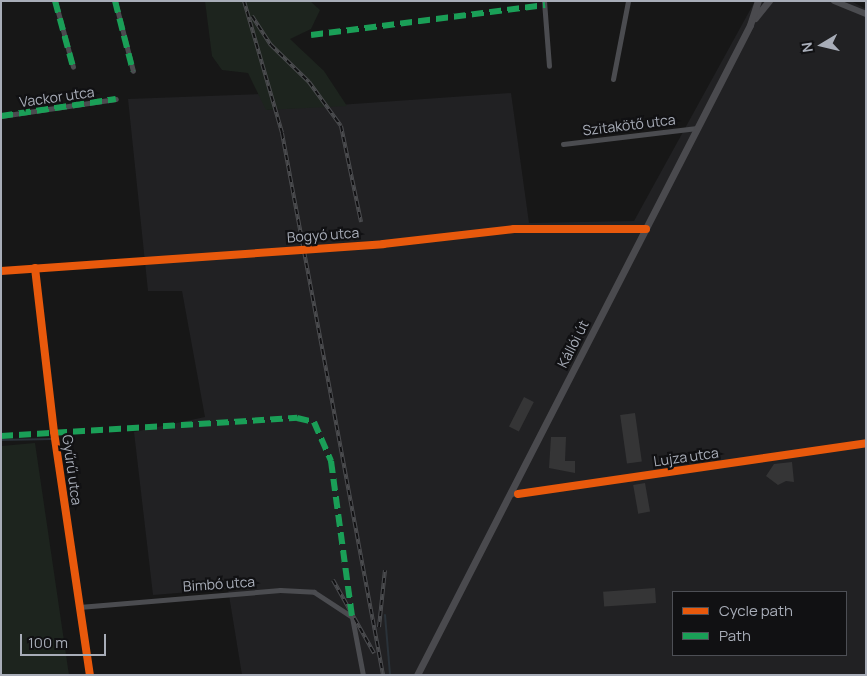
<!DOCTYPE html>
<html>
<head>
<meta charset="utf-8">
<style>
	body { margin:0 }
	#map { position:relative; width:867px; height:676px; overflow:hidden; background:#171717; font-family:Manrope,sans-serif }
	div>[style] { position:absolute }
	.built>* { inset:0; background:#212123 }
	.green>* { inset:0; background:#1d241e }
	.stream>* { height:2px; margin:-1px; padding:0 1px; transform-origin:1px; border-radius:1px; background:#2a3239 }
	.building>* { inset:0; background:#353536; transform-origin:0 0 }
	.minor>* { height:5px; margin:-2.5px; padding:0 2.5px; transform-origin:2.5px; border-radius:2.5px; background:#4b4c50 }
	.tertiary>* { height:6px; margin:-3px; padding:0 3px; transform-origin:3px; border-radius:3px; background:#4b4c50 }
	.secondary>* { height:7px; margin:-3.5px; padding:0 3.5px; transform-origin:3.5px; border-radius:3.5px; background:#4a4a4e }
	.rail>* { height:4px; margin-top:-2px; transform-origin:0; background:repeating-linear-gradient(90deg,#111113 0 5.5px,#4b4c4f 0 11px); box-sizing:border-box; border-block:1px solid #4b4c4f }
	.quiet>* { height:6px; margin-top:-3px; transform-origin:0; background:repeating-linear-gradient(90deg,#1a9f57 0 12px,transparent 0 18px) }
	.cycleway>* { height:8px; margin:-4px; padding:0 4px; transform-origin:4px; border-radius:4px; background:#e8590c }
	span { translate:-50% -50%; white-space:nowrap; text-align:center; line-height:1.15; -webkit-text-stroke:4.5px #111113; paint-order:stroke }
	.street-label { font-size:14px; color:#a8adb8 }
	.frame { position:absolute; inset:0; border:2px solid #a8adb8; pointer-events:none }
	.legend { position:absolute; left:672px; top:591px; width:175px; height:65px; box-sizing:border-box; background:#111113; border:1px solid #4d4f55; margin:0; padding:6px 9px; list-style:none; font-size:15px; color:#a8adb8 }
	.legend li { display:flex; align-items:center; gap:10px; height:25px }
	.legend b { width:25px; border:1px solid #4d4f55 }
	.north { position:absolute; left:797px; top:20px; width:50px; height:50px; -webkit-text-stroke:4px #111113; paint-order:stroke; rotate:261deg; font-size:14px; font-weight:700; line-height:20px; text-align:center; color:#a8adb8 }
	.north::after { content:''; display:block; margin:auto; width:18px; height:22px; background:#a8adb8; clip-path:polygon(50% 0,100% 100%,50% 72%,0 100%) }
	.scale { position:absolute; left:20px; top:634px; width:86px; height:22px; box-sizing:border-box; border:2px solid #a8adb8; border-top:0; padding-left:6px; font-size:15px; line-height:18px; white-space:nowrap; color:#a8adb8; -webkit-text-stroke:4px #111113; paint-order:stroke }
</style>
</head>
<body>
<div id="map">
	<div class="built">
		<div style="clip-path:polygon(evenodd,755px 1px,851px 1px,866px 9px,866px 675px,242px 675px,228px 589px,153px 595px,134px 432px,205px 417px,182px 291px,148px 291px,128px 99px,262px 94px,267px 110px,511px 93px,529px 223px,634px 221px,755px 1px,673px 592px,846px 592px,846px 655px,673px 655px,673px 592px)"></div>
	</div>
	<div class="green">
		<div style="clip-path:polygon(205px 1px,310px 1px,320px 10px,311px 29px,290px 39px,324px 71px,347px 106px,266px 110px,248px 73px,222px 70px,212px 56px)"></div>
		<div style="clip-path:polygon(35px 443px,69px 675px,1px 675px,1px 446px)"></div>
	</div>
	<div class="stream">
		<div style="left:1px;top:440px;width:50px;rotate:-1.1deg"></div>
		<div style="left:385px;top:615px;width:60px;rotate:85.2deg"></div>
	</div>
	<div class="building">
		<div style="left:524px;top:397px;width:11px;height:33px;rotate:27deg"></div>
		<div style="left:635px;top:413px;width:49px;height:15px;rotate:82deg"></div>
		<div style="clip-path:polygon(551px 437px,566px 437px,565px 461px,575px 461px,575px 473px,549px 468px)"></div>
		<div style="clip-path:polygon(792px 462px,794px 482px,786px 481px,778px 485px,766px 476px,774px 464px)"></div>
		<div style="left:645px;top:483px;width:29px;height:12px;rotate:80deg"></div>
		<div style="left:655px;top:588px;width:15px;height:52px;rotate:86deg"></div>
	</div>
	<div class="minor">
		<div style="left:55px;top:1px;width:68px;rotate:74.7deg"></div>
		<div style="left:115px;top:1px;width:72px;rotate:75.6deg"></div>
		<div style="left:544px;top:1px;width:65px;rotate:85.6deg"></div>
		<div style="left:613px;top:79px;width:79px;rotate:-79.1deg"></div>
		<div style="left:1px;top:116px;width:116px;rotate:-8.4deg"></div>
		<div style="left:563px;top:144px;width:135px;rotate:-6.8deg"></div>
		<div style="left:35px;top:268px;width:165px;rotate:83.4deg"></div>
		<div style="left:54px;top:432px;width:246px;rotate:81.6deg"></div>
		<div style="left:1px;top:271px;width:383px;rotate:-4deg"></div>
		<div style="left:383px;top:244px;width:132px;rotate:-6.5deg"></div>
		<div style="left:514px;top:229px;width:132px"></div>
		<div style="left:510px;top:494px;width:360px;rotate:-8.2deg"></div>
		<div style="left:79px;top:607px;width:202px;rotate:-4.8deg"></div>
		<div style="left:280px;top:590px;width:34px;rotate:3deg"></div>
		<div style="left:314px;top:592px;width:45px;rotate:33.3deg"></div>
		<div style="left:352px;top:617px;width:59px;rotate:79.3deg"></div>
	</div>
	<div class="tertiary">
		<div style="left:834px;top:1px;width:35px;rotate:22deg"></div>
	</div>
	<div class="secondary">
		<div style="left:755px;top:18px;width:22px;rotate:-51deg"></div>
		<div style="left:417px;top:675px;width:730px;rotate:-62.87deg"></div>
		<div style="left:750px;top:25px;width:25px;rotate:-72deg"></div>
	</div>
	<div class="rail">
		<div style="left:244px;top:1px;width:137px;rotate:73.9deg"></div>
		<div style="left:282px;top:133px;width:551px;rotate:79.44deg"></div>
		<div style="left:252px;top:16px;width:35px;rotate:57deg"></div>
		<div style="left:271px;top:45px;width:53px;rotate:44.2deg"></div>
		<div style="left:309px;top:82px;width:54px;rotate:54deg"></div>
		<div style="left:341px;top:126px;width:98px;rotate:78.2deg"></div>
		<div style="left:333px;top:580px;width:84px;rotate:60.7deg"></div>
		<div style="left:379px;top:627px;width:57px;rotate:-84deg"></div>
	</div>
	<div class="quiet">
		<div style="left:55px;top:1px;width:68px;rotate:74.7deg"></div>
		<div style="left:115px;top:1px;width:72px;rotate:75.6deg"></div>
		<div style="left:311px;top:35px;width:236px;rotate:-7.3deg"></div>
		<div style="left:1px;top:116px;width:116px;rotate:-8.4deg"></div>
		<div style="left:1px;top:436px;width:297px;rotate:-3.5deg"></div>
		<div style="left:297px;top:418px;width:17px;rotate:13deg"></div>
		<div style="left:314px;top:422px;width:43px;rotate:66.4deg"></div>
		<div style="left:331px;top:461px;width:157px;rotate:82.3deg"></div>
	</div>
	<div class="cycleway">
		<div style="left:35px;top:268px;width:165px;rotate:83.4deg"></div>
		<div style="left:54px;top:432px;width:246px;rotate:81.6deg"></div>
		<div style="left:1px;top:271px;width:383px;rotate:-4deg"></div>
		<div style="left:383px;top:244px;width:132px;rotate:-6.5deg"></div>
		<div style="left:514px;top:229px;width:132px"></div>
		<div style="left:518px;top:494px;width:352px;rotate:-8.3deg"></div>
	</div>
	<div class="street-label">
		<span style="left:57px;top:97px;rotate:-8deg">Vackor utca</span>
		<span style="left:629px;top:125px;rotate:-7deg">Szitakötő utca</span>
		<span style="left:323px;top:235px;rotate:-4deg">Bogyó utca</span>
		<span style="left:573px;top:344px;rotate:-63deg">Kállói út</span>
		<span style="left:686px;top:457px;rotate:-8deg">Lujza utca</span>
		<span style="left:72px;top:470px;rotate:82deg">Gyűrű utca</span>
		<span style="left:219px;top:584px;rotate:-4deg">Bimbó utca</span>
	</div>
	<div class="frame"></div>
	<ul class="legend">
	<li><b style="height:6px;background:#e8590c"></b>Cycle path</li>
	<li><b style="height:6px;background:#1a9f57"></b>Path</li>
	</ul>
	<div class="north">N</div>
	<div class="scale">100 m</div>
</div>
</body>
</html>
